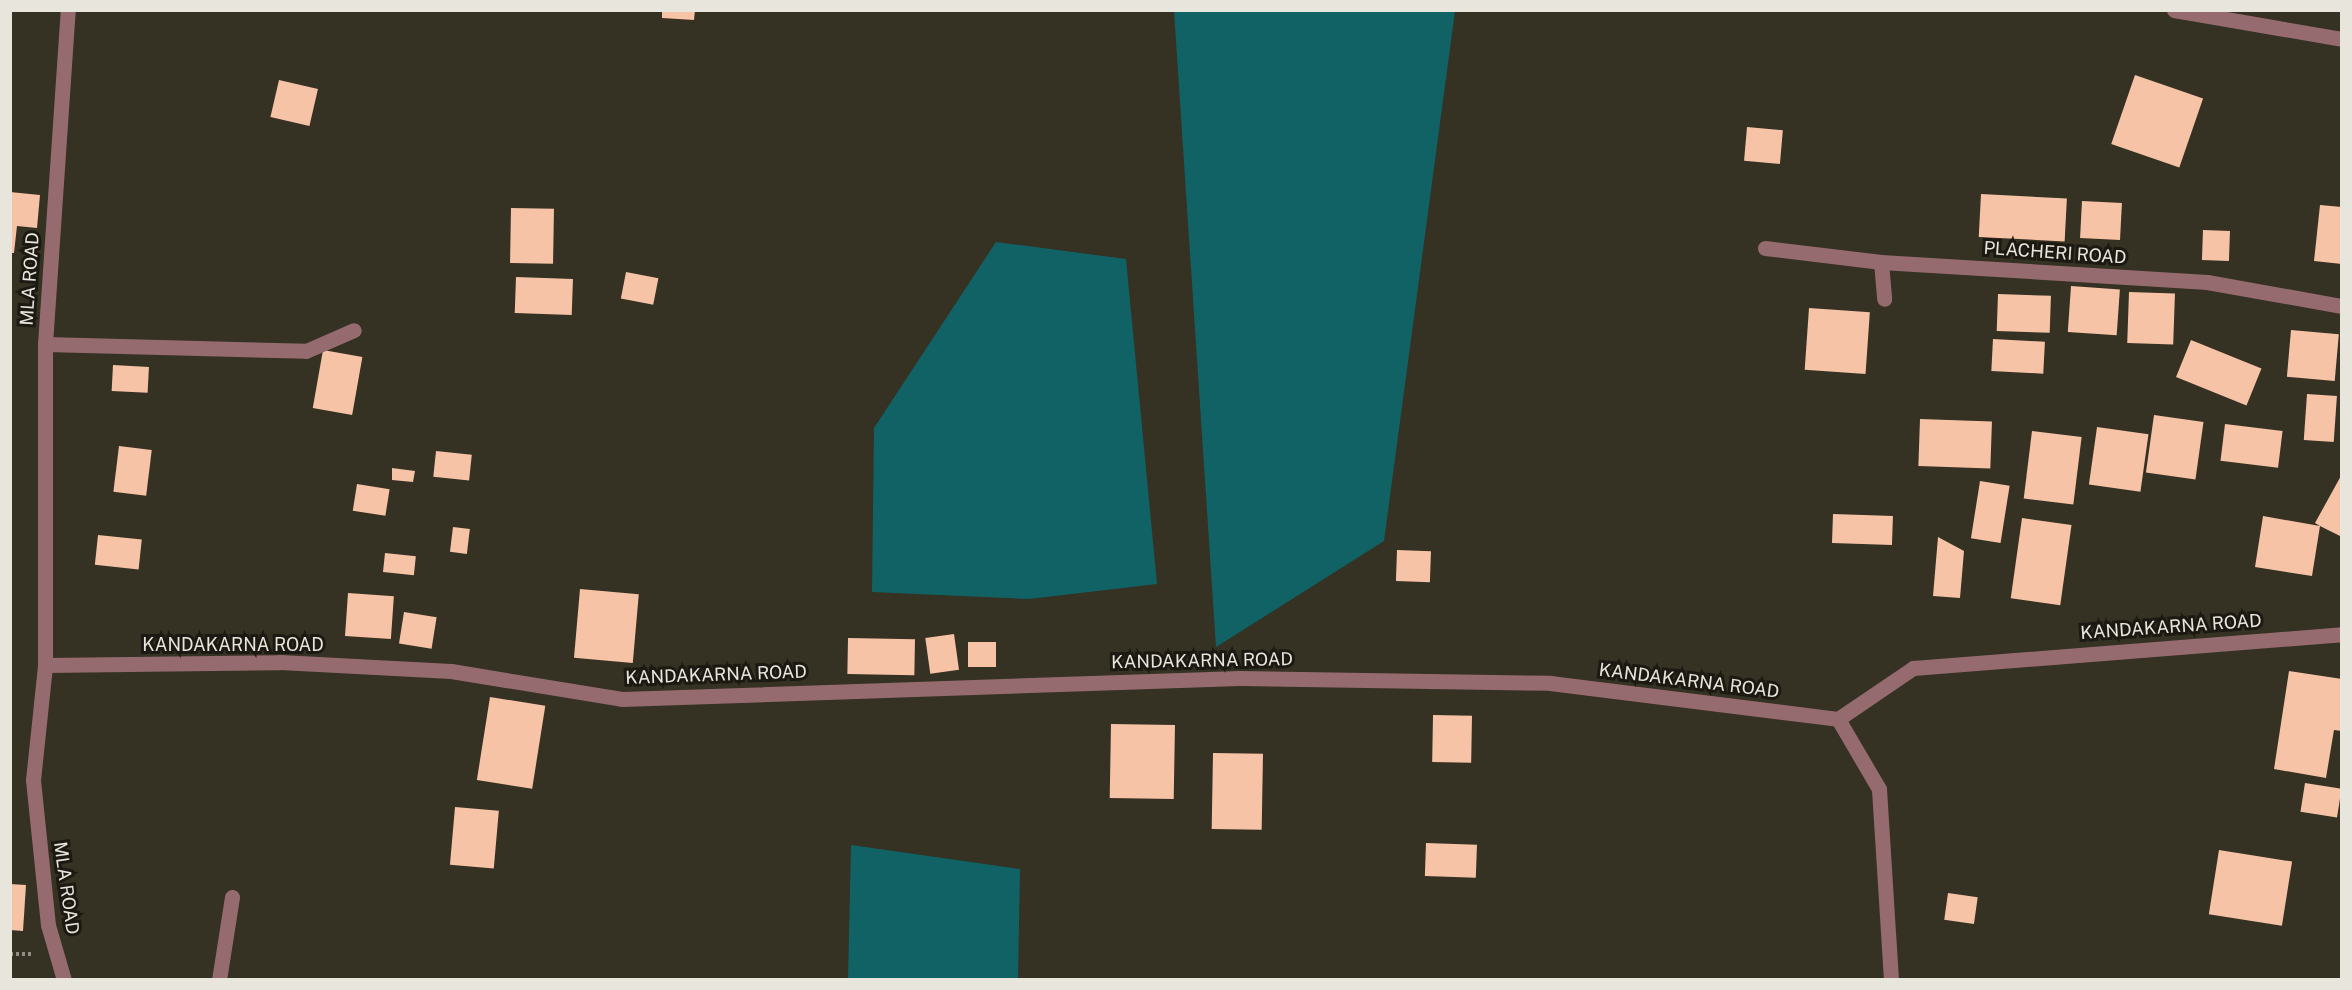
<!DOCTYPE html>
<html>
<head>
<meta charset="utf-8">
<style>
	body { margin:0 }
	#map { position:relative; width:2352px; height:990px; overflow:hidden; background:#353123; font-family:"Public Sans",sans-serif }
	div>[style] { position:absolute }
	.water>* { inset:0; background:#116264 }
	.building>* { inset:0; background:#f7c3a6; transform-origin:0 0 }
	.path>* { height:4px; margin-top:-2px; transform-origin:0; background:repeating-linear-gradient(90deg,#918e83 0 3px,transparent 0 6px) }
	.minor>* { height:15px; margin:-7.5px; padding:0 7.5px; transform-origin:7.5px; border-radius:7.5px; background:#956b6f }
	span { translate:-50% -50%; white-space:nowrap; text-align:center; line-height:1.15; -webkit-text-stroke:6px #1b1912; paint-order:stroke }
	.street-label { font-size:18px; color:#e8e5dc }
	.frame { position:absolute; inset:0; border:12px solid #e8e5dc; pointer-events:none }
</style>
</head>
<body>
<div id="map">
	<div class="water">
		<div style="clip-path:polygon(1174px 11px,1455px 11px,1384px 541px,1216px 647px)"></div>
		<div style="clip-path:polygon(996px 242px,1126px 259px,1157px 584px,1029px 599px,872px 592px,874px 428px)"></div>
		<div style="clip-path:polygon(851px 845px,1020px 869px,1018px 979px,848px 979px)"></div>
	</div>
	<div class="building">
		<div style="clip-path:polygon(662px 10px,695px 10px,694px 20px,662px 18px)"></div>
		<div style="left:2135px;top:75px;width:72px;height:73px;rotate:19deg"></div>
		<div style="left:279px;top:80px;width:40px;height:38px;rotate:13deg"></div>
		<div style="left:1747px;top:127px;width:36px;height:34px;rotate:5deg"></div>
		<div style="clip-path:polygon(10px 192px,40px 195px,37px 228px,17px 226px,14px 253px,10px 253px)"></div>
		<div style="left:1981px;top:194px;width:86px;height:43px;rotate:3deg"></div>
		<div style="left:2082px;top:201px;width:40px;height:37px;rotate:3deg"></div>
		<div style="clip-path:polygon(2320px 205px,2342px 207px,2342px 264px,2314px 261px)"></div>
		<div style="left:511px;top:208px;width:43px;height:55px;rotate:1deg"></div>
		<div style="left:2203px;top:230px;width:27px;height:30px;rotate:2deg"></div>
		<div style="left:626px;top:272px;width:33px;height:27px;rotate:11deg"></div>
		<div style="left:516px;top:277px;width:57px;height:36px;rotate:2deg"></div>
		<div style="left:2071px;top:286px;width:49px;height:46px;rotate:4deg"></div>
		<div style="left:2129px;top:292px;width:46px;height:51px;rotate:2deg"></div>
		<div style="left:1998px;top:294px;width:53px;height:37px;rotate:2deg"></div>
		<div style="left:1809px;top:308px;width:61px;height:62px;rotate:4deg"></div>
		<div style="left:2291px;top:330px;width:48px;height:47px;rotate:5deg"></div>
		<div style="left:1993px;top:339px;width:52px;height:32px;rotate:3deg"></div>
		<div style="left:2191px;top:340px;width:76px;height:40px;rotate:22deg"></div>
		<div style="left:323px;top:350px;width:40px;height:59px;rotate:10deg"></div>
		<div style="left:113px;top:365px;width:36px;height:26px;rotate:3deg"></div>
		<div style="left:2307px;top:394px;width:30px;height:46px;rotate:4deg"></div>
		<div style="left:2154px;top:415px;width:50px;height:58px;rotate:8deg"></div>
		<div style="left:1920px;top:419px;width:72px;height:47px;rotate:2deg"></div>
		<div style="left:2225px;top:424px;width:58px;height:37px;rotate:7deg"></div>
		<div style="left:2097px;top:427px;width:52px;height:58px;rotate:8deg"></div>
		<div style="left:2032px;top:431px;width:50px;height:68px;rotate:7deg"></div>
		<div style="left:119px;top:446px;width:33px;height:46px;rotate:7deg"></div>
		<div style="left:436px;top:451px;width:36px;height:26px;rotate:6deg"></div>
		<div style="clip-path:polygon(392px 468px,415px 471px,413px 482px,392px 480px)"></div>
		<div style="clip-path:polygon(2342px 474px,2342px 537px,2320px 526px,2312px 576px,2255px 567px,2263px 516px,2320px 526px,2315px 523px)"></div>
		<div style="left:1980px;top:481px;width:30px;height:58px;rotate:9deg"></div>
		<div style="left:357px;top:484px;width:33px;height:27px;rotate:9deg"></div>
		<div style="left:1833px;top:514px;width:60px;height:29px;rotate:2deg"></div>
		<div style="left:2022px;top:518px;width:50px;height:81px;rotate:8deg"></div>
		<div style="left:453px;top:527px;width:17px;height:25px;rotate:7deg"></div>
		<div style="left:98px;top:535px;width:44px;height:30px;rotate:6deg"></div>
		<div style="clip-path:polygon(1938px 537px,1964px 551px,1960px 598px,1933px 596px)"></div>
		<div style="left:1397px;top:550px;width:34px;height:31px;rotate:2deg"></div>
		<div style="left:385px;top:553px;width:31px;height:19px;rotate:6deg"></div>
		<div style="left:580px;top:589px;width:59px;height:69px;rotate:5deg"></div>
		<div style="left:348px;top:593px;width:46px;height:43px;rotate:4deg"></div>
		<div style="left:404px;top:612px;width:33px;height:32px;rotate:9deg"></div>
		<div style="left:954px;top:634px;width:36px;height:29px;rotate:82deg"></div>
		<div style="left:848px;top:638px;width:67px;height:36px;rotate:1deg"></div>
		<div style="left:968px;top:642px;width:28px;height:25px"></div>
		<div style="clip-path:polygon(2289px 671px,2342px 679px,2342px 731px,2334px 730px,2326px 778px,2274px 769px)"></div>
		<div style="left:490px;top:697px;width:56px;height:84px;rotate:9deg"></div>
		<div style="left:1433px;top:715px;width:39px;height:47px;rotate:1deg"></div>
		<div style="left:1111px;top:724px;width:64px;height:74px;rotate:1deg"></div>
		<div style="left:1213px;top:753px;width:50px;height:76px;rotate:1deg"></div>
		<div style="left:2305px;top:783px;width:37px;height:29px;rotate:9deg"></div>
		<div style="left:455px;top:807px;width:44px;height:58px;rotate:5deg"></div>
		<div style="left:1426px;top:843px;width:51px;height:33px;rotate:2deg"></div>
		<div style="left:2219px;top:850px;width:74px;height:65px;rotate:9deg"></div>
		<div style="clip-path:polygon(10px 884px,26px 885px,23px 931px,10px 930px)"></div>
		<div style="left:1948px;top:893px;width:30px;height:27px;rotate:8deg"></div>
	</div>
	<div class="path">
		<div style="left:10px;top:954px;width:21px"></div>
	</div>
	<div class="minor">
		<div style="left:2174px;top:10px;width:170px;rotate:9.8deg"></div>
		<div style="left:1765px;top:248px;width:117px;rotate:6.9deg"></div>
		<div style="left:1881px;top:262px;width:327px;rotate:3.5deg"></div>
		<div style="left:2207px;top:282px;width:137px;rotate:10.1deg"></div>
		<div style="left:1881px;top:262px;width:37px;rotate:85deg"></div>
		<div style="left:45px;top:344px;width:261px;rotate:1.5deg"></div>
		<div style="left:306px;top:351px;width:52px;rotate:-23.6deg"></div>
		<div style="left:45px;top:665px;width:235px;rotate:-0.7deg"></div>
		<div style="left:280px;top:662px;width:171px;rotate:3deg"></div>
		<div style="left:451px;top:671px;width:173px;rotate:9.3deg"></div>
		<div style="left:622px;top:699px;width:618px;rotate:-1.95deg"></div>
		<div style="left:1240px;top:678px;width:310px;rotate:0.9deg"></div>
		<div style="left:1550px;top:683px;width:290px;rotate:7.1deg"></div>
		<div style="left:1838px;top:719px;width:91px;rotate:-34.2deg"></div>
		<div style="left:1913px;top:668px;width:430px;rotate:-4.5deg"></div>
		<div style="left:1838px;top:719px;width:81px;rotate:59.6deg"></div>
		<div style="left:1879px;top:789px;width:191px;rotate:86.4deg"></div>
		<div style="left:64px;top:980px;width:57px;rotate:-106.2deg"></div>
		<div style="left:48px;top:925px;width:146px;rotate:-95.9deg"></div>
		<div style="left:33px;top:780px;width:116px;rotate:-84deg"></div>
		<div style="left:45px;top:665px;width:321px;rotate:-90deg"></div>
		<div style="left:45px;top:344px;width:335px;rotate:-86.1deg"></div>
		<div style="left:219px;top:980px;width:84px;rotate:-81.1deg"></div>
	</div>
	<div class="street-label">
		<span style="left:2055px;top:253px;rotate:4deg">PLACHERI ROAD</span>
		<span style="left:30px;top:279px;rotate:-86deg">MLA ROAD</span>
		<span style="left:2171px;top:627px;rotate:-4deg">KANDAKARNA ROAD</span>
		<span style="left:233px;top:645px">KANDAKARNA ROAD</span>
		<span style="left:1202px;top:661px;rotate:-1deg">KANDAKARNA ROAD</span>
		<span style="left:716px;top:675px;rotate:-2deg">KANDAKARNA ROAD</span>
		<span style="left:1689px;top:681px;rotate:7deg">KANDAKARNA ROAD</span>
		<span style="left:66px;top:888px;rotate:82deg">MLA ROAD</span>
	</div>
	<div class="frame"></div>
</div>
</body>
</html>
